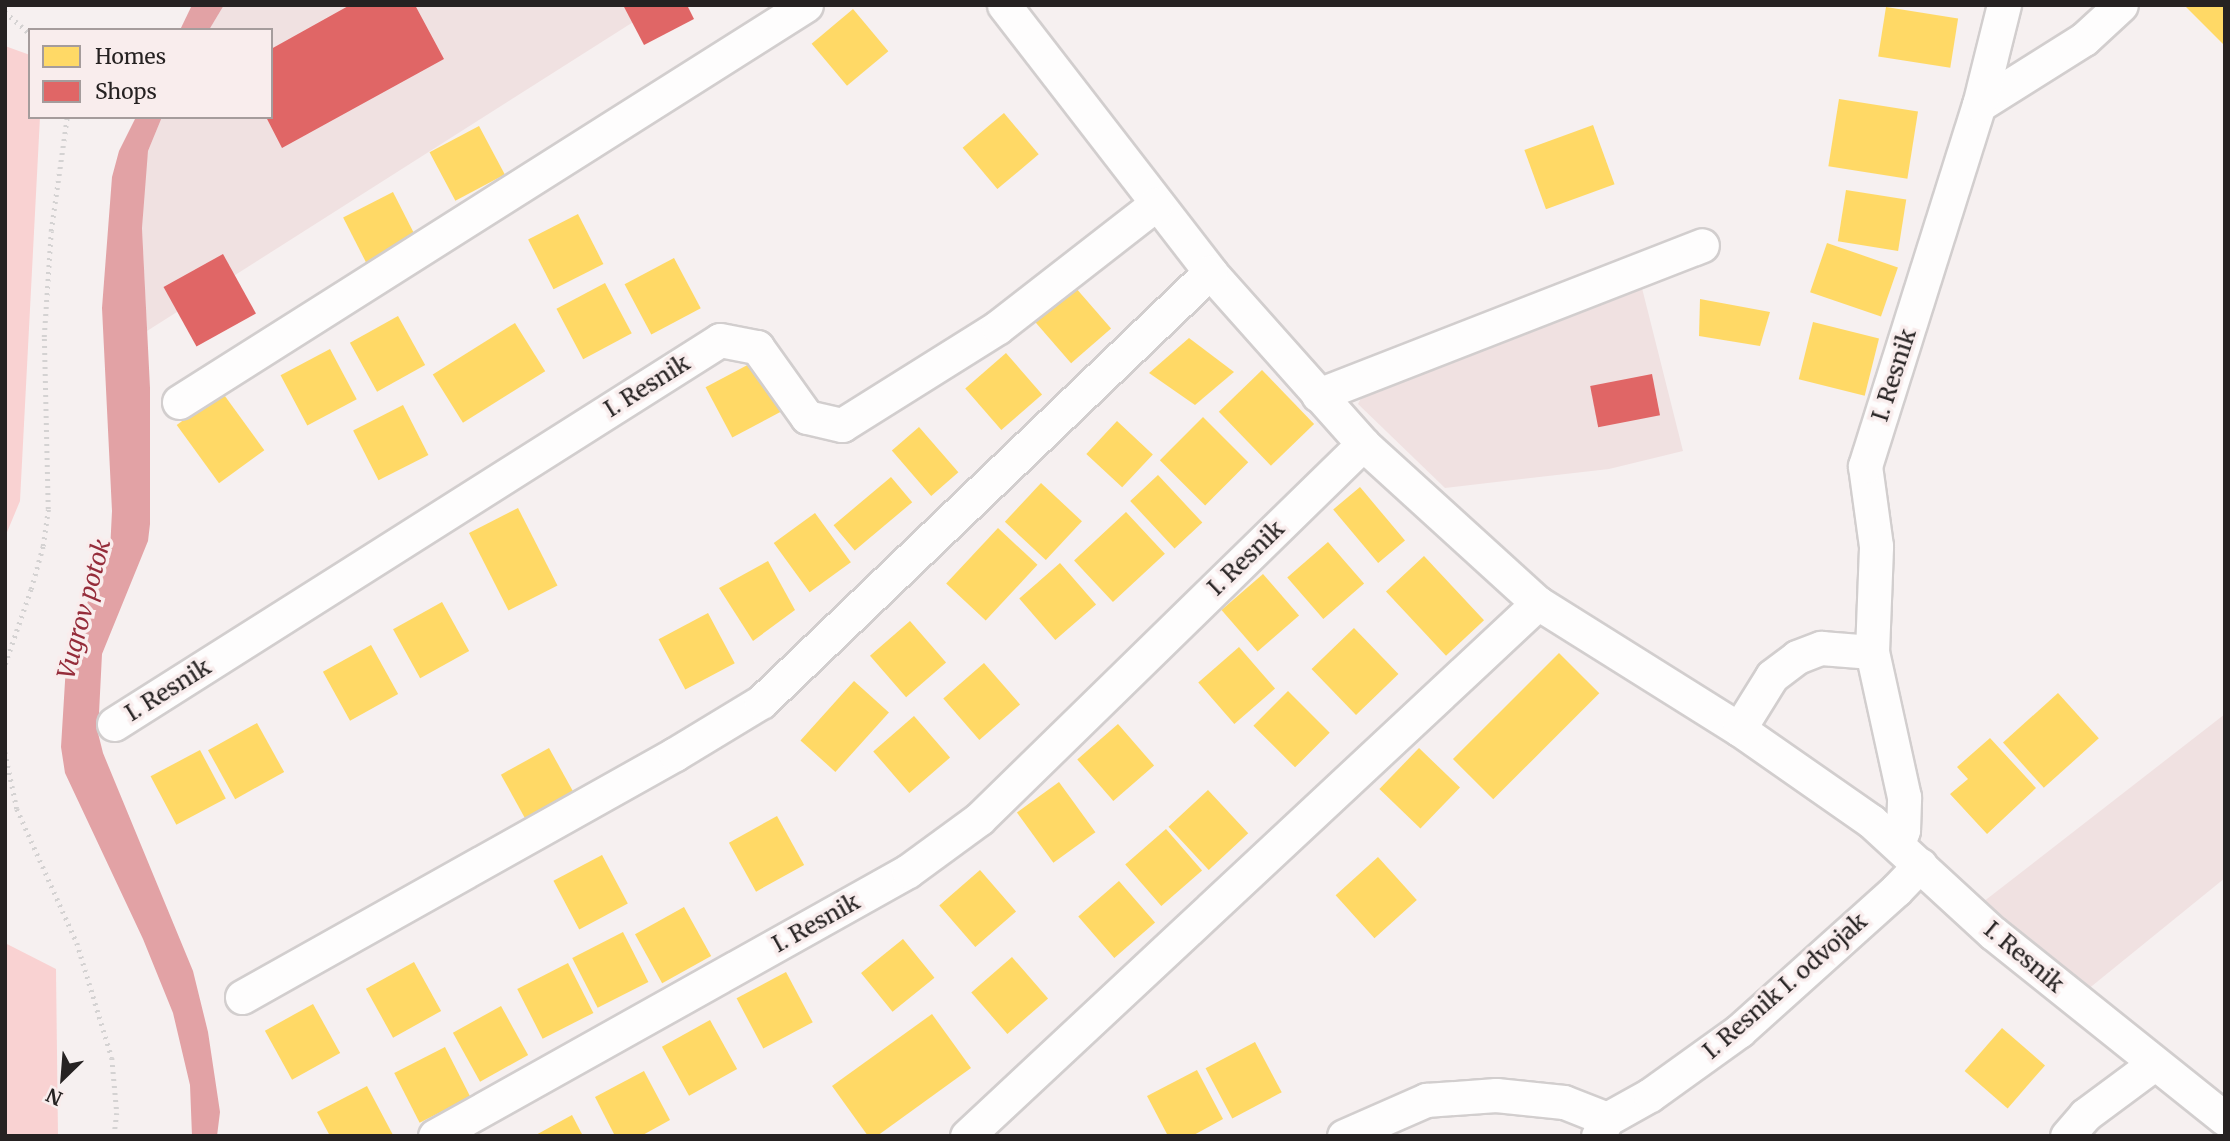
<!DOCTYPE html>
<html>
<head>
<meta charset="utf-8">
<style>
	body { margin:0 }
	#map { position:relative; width:2230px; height:1141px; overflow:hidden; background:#f6f0f0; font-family:Merriweather,serif }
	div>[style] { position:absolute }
	.built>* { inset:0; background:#f0e1e1 }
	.green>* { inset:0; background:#f9d2d2 }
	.water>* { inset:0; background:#e2a2a5 }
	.homes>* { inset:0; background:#ffd966; transform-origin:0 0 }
	.shops>* { inset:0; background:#e06666; transform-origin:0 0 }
	.path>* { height:4.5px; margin-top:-2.25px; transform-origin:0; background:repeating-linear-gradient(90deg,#d4d2d2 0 2px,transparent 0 7px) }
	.roads { filter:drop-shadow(2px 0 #d2cece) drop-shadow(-2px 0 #d2cece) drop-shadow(0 2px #d2cece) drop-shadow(0 -2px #d2cece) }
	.minor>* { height:33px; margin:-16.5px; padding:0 16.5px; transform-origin:16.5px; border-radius:16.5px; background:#fefdfd }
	span { translate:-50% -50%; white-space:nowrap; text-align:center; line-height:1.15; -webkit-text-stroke:7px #f9eded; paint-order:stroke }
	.street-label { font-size:23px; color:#262222 }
	.water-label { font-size:24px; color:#952c3a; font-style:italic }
	.frame { position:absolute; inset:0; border:7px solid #262222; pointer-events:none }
	.legend { position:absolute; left:28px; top:28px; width:245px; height:91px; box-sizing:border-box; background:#f9eded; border:2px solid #a59c9c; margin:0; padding:9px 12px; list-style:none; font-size:21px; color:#262222 }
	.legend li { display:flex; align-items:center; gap:14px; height:35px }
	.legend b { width:35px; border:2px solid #a59c9c }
	.north { position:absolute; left:28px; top:1043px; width:70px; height:70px; -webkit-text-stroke:5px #f9eded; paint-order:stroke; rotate:205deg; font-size:19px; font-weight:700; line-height:28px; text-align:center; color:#262222 }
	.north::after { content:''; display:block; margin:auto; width:24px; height:32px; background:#262222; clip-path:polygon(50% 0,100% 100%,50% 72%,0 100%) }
</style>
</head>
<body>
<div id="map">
	<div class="built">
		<div style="clip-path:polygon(224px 5px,660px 5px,147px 331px,142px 228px,144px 175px,148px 151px,162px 117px,271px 117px,271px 30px,209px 30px)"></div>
		<div style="clip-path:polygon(1642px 288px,1683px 451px,1609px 469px,1445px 488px,1358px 404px,1362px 396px)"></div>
		<div style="clip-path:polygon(2225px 714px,2225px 878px,2087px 990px,1983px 902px)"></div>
	</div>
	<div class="green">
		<div style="clip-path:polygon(5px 46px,30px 55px,30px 117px,40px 117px,20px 501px,5px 537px)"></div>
		<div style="clip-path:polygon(5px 943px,56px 969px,58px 1136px,5px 1136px)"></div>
	</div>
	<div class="water">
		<div style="clip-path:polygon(192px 5px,224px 5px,209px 30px,180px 30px)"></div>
		<div style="clip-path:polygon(136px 117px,162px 117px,148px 151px,142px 228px,150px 388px,150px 524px,148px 541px,102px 654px,98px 733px,103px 753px,193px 971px,208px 1032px,220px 1112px,217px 1136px,192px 1136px,190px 1085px,173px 1013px,143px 939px,65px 773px,61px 747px,67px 649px,110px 551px,112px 511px,102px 308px,112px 177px,119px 151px)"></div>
	</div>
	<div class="homes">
		<div style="clip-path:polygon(2184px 5px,2225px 5px,2225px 46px)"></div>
		<div style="left:1886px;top:7px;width:73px;height:50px;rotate:9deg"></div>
		<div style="left:853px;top:9px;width:55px;height:54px;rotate:50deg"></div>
		<div style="left:1839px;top:99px;width:80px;height:68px;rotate:9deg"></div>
		<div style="left:1004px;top:113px;width:54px;height:54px;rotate:50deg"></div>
		<div style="left:1593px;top:125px;width:63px;height:73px;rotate:70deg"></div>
		<div style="left:479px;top:126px;width:55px;height:56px;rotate:62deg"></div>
		<div style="left:1846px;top:190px;width:61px;height:52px;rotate:9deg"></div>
		<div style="left:393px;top:192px;width:56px;height:56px;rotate:63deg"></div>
		<div style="left:578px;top:214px;width:56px;height:56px;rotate:63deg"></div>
		<div style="left:1827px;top:243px;width:75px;height:52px;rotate:19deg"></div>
		<div style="left:674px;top:258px;width:57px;height:56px;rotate:62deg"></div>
		<div style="left:605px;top:283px;width:57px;height:55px;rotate:62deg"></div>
		<div style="left:1075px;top:287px;width:55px;height:53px;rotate:49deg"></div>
		<div style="clip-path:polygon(1700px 299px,1770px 312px,1760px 346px,1699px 336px)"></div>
		<div style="left:398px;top:316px;width:56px;height:55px;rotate:61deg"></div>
		<div style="left:1813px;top:322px;width:68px;height:59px;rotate:14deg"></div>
		<div style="left:515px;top:323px;width:57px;height:97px;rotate:58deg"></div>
		<div style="clip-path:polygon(1189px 338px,1234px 372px,1195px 405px,1149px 373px)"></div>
		<div style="left:330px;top:349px;width:57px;height:56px;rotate:62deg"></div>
		<div style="left:1006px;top:353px;width:55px;height:54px;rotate:49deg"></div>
		<div style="left:755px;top:361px;width:57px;height:56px;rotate:62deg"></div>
		<div style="left:1262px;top:370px;width:75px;height:60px;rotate:46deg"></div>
		<div style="left:222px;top:392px;width:72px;height:56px;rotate:54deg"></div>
		<div style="left:403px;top:405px;width:56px;height:56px;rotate:63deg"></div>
		<div style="left:1203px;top:417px;width:64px;height:61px;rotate:45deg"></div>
		<div style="left:1117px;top:421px;width:49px;height:45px;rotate:43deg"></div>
		<div style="left:919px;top:427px;width:60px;height:36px;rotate:49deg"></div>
		<div style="left:1158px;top:475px;width:65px;height:38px;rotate:47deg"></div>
		<div style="left:891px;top:477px;width:33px;height:75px;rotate:50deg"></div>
		<div style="left:1041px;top:483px;width:56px;height:53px;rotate:43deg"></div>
		<div style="left:1360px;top:487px;width:70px;height:35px;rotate:50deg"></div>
		<div style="left:518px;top:508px;width:87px;height:55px;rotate:63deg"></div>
		<div style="left:1126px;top:512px;width:57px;height:71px;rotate:47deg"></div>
		<div style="left:815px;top:513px;width:61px;height:51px;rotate:54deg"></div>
		<div style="left:998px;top:528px;width:54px;height:76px;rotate:43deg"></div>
		<div style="left:1328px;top:542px;width:55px;height:54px;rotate:49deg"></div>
		<div style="left:1424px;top:556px;width:88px;height:52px;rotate:47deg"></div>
		<div style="clip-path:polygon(768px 561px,795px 610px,753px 641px,719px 588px)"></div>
		<div style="left:1060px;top:563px;width:55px;height:54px;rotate:49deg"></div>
		<div style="left:1263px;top:574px;width:55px;height:55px;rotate:49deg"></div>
		<div style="left:442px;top:602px;width:56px;height:56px;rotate:61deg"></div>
		<div style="left:708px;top:613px;width:57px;height:56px;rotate:62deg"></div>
		<div style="left:910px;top:621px;width:55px;height:53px;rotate:49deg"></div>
		<div style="left:1354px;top:628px;width:64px;height:59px;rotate:46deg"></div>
		<div style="left:371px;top:645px;width:56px;height:55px;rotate:61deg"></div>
		<div style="left:1239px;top:647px;width:55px;height:54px;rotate:49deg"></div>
		<div style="left:1559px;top:653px;width:57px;height:150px;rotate:45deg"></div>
		<div style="left:984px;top:663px;width:55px;height:54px;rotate:49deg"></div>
		<div style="left:854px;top:681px;width:47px;height:80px;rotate:42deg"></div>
		<div style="left:1288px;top:691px;width:59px;height:49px;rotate:45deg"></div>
		<div style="left:2058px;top:693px;width:61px;height:74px;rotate:48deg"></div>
		<div style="left:914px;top:716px;width:55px;height:54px;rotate:49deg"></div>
		<div style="left:257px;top:723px;width:56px;height:56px;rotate:61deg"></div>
		<div style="left:1118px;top:724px;width:55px;height:54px;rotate:49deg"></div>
		<div style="clip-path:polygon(1990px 738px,2036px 788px,1987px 834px,1950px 794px,1968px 779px,1957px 767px)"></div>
		<div style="left:549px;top:748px;width:56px;height:55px;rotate:61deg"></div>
		<div style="left:1419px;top:748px;width:57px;height:57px;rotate:44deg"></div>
		<div style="left:200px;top:750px;width:55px;height:56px;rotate:62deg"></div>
		<div style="left:1059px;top:782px;width:62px;height:52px;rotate:54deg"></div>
		<div style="left:1208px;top:790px;width:59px;height:54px;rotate:47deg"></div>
		<div style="left:777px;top:816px;width:56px;height:55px;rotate:61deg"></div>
		<div style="left:1166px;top:829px;width:55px;height:54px;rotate:49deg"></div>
		<div style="left:602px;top:855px;width:55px;height:55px;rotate:62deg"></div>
		<div style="left:1378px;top:857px;width:58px;height:57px;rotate:48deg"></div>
		<div style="left:980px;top:870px;width:55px;height:54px;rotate:49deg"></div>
		<div style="left:1119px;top:881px;width:55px;height:54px;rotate:49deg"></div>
		<div style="left:684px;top:907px;width:56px;height:56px;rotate:61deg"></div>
		<div style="left:623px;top:932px;width:56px;height:57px;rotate:63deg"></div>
		<div style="left:903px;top:939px;width:50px;height:54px;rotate:51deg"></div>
		<div style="left:1012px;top:957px;width:55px;height:54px;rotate:49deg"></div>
		<div style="left:414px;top:962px;width:56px;height:55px;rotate:61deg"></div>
		<div style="left:568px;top:963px;width:56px;height:57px;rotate:63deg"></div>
		<div style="left:786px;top:972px;width:57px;height:56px;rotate:62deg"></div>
		<div style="left:313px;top:1004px;width:56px;height:55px;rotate:61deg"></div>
		<div style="left:501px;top:1006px;width:56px;height:55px;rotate:61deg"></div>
		<div style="clip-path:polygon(932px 1014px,971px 1068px,877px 1136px,868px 1136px,832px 1086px)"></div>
		<div style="left:710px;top:1020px;width:56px;height:55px;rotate:61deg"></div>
		<div style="left:2002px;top:1028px;width:57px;height:57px;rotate:41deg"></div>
		<div style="left:1255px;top:1042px;width:57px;height:56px;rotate:62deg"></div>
		<div style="left:445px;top:1047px;width:56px;height:57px;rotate:63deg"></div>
		<div style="clip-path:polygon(1197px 1070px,1223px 1119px,1192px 1136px,1168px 1136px,1147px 1096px)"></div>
		<div style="clip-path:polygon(644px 1071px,670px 1120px,641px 1136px,615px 1136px,595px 1097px)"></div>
		<div style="clip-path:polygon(367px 1086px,393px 1135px,330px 1136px,317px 1112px)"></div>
		<div style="clip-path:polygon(572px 1115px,583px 1136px,534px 1136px)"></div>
	</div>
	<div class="shops">
		<div style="clip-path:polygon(350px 5px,415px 5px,444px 59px,282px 148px,266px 117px,271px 117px,271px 49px)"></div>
		<div style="clip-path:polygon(623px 5px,687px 5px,694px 19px,644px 45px)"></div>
		<div style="left:223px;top:254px;width:68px;height:68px;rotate:61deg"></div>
		<div style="left:1652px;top:374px;width:42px;height:63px;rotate:79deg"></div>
	</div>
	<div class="path">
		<div style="left:5px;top:12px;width:33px;rotate:41deg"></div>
		<div style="left:5px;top:664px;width:79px;rotate:-70.9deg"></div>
		<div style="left:31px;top:589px;width:45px;rotate:-74.4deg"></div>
		<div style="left:43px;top:546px;width:37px;rotate:-82deg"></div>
		<div style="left:48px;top:509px;width:172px;rotate:-91.3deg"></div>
		<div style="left:44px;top:337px;width:106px;rotate:-86.2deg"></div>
		<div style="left:51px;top:231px;width:115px;rotate:-82deg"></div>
		<div style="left:5px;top:752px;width:58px;rotate:78.1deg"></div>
		<div style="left:17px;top:809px;width:147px;rotate:65.9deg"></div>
		<div style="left:77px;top:943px;width:120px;rotate:73.1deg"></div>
		<div style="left:112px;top:1058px;width:55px;rotate:84.8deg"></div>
		<div style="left:117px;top:1113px;width:23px;rotate:97deg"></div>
	</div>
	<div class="roads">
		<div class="minor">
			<div style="left:1004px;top:5px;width:337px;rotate:52.3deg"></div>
			<div style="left:1210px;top:272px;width:230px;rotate:48.3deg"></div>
			<div style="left:1363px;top:444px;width:236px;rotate:42.3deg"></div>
			<div style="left:1538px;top:603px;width:237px;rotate:32.1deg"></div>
			<div style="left:1739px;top:729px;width:161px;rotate:34.9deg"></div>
			<div style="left:1871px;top:821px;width:166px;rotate:42.6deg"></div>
			<div style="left:1993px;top:933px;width:297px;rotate:38.7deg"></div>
			<div style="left:1979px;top:105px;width:124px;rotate:-32.2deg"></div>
			<div style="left:2084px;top:39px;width:50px;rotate:-42.6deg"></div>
			<div style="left:1318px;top:395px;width:412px;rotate:-21.3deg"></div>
			<div style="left:179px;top:402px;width:742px;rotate:-32.34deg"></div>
			<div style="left:114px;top:724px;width:717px;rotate:-32.36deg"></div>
			<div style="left:720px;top:340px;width:38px;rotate:11deg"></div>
			<div style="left:757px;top:347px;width:86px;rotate:54.5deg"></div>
			<div style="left:807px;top:417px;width:36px;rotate:13deg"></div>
			<div style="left:842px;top:425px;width:184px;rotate:-32.1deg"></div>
			<div style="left:998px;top:327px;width:200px;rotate:-37.9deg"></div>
			<div style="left:1739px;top:729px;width:62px;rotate:-58.1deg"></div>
			<div style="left:1772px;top:676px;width:31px;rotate:-37deg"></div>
			<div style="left:1797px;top:657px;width:26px;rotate:-21deg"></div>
			<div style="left:1821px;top:648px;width:51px;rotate:4.5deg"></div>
			<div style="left:1898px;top:844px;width:15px;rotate:-70deg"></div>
			<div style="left:1903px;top:830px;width:33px;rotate:-88deg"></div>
			<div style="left:1904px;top:797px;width:148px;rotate:-102.4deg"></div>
			<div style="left:1872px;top:652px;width:106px;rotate:-87.8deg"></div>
			<div style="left:1876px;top:546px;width:81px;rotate:-97.8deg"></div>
			<div style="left:1865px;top:466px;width:379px;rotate:-72.5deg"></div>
			<div style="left:1979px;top:105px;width:103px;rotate:-76deg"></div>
			<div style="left:242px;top:997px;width:497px;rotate:-29.3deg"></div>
			<div style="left:675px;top:754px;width:100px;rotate:-31.2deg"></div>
			<div style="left:761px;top:702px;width:622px;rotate:-43.76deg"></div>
			<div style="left:435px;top:1136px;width:542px;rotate:-29.26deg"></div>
			<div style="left:908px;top:871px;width:88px;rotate:-36.2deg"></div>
			<div style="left:979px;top:819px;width:537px;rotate:-44.32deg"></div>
			<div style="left:967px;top:1136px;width:781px;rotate:-43.03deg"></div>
			<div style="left:1344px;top:1136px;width:90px;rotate:-23.7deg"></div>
			<div style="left:1426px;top:1100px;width:70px;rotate:-4.1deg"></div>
			<div style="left:1496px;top:1095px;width:68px;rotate:5.9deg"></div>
			<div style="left:1564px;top:1102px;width:46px;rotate:21.6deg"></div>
			<div style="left:1598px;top:1136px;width:19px;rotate:-62deg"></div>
			<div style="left:1607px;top:1119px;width:49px;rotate:-29.2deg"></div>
			<div style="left:1650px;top:1095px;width:110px;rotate:-35.7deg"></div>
			<div style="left:1739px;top:1031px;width:211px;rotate:-41.9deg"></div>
			<div style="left:1896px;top:890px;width:35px;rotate:-46deg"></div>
			<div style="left:2067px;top:1136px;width:28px;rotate:-49deg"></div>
			<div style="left:2085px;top:1115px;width:86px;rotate:-36.5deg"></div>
		</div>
	</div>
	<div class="street-label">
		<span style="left:1894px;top:375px;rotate:-72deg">I. Resnik</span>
		<span style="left:647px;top:386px;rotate:-32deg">I. Resnik</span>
		<span style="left:1246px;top:558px;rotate:-44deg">I. Resnik</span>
		<span style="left:168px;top:690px;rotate:-32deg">I. Resnik</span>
		<span style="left:816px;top:923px;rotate:-29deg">I. Resnik</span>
		<span style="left:2024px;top:957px;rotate:40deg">I. Resnik</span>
		<span style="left:1785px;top:986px;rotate:-41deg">I. Resnik I. odvojak</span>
	</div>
	<div class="water-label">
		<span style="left:84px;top:609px;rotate:-75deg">Vugrov potok</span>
	</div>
	<div class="frame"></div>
	<ul class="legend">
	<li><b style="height:19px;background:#ffd966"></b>Homes</li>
	<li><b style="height:19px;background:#e06666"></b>Shops</li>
	</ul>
	<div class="north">N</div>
</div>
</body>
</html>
